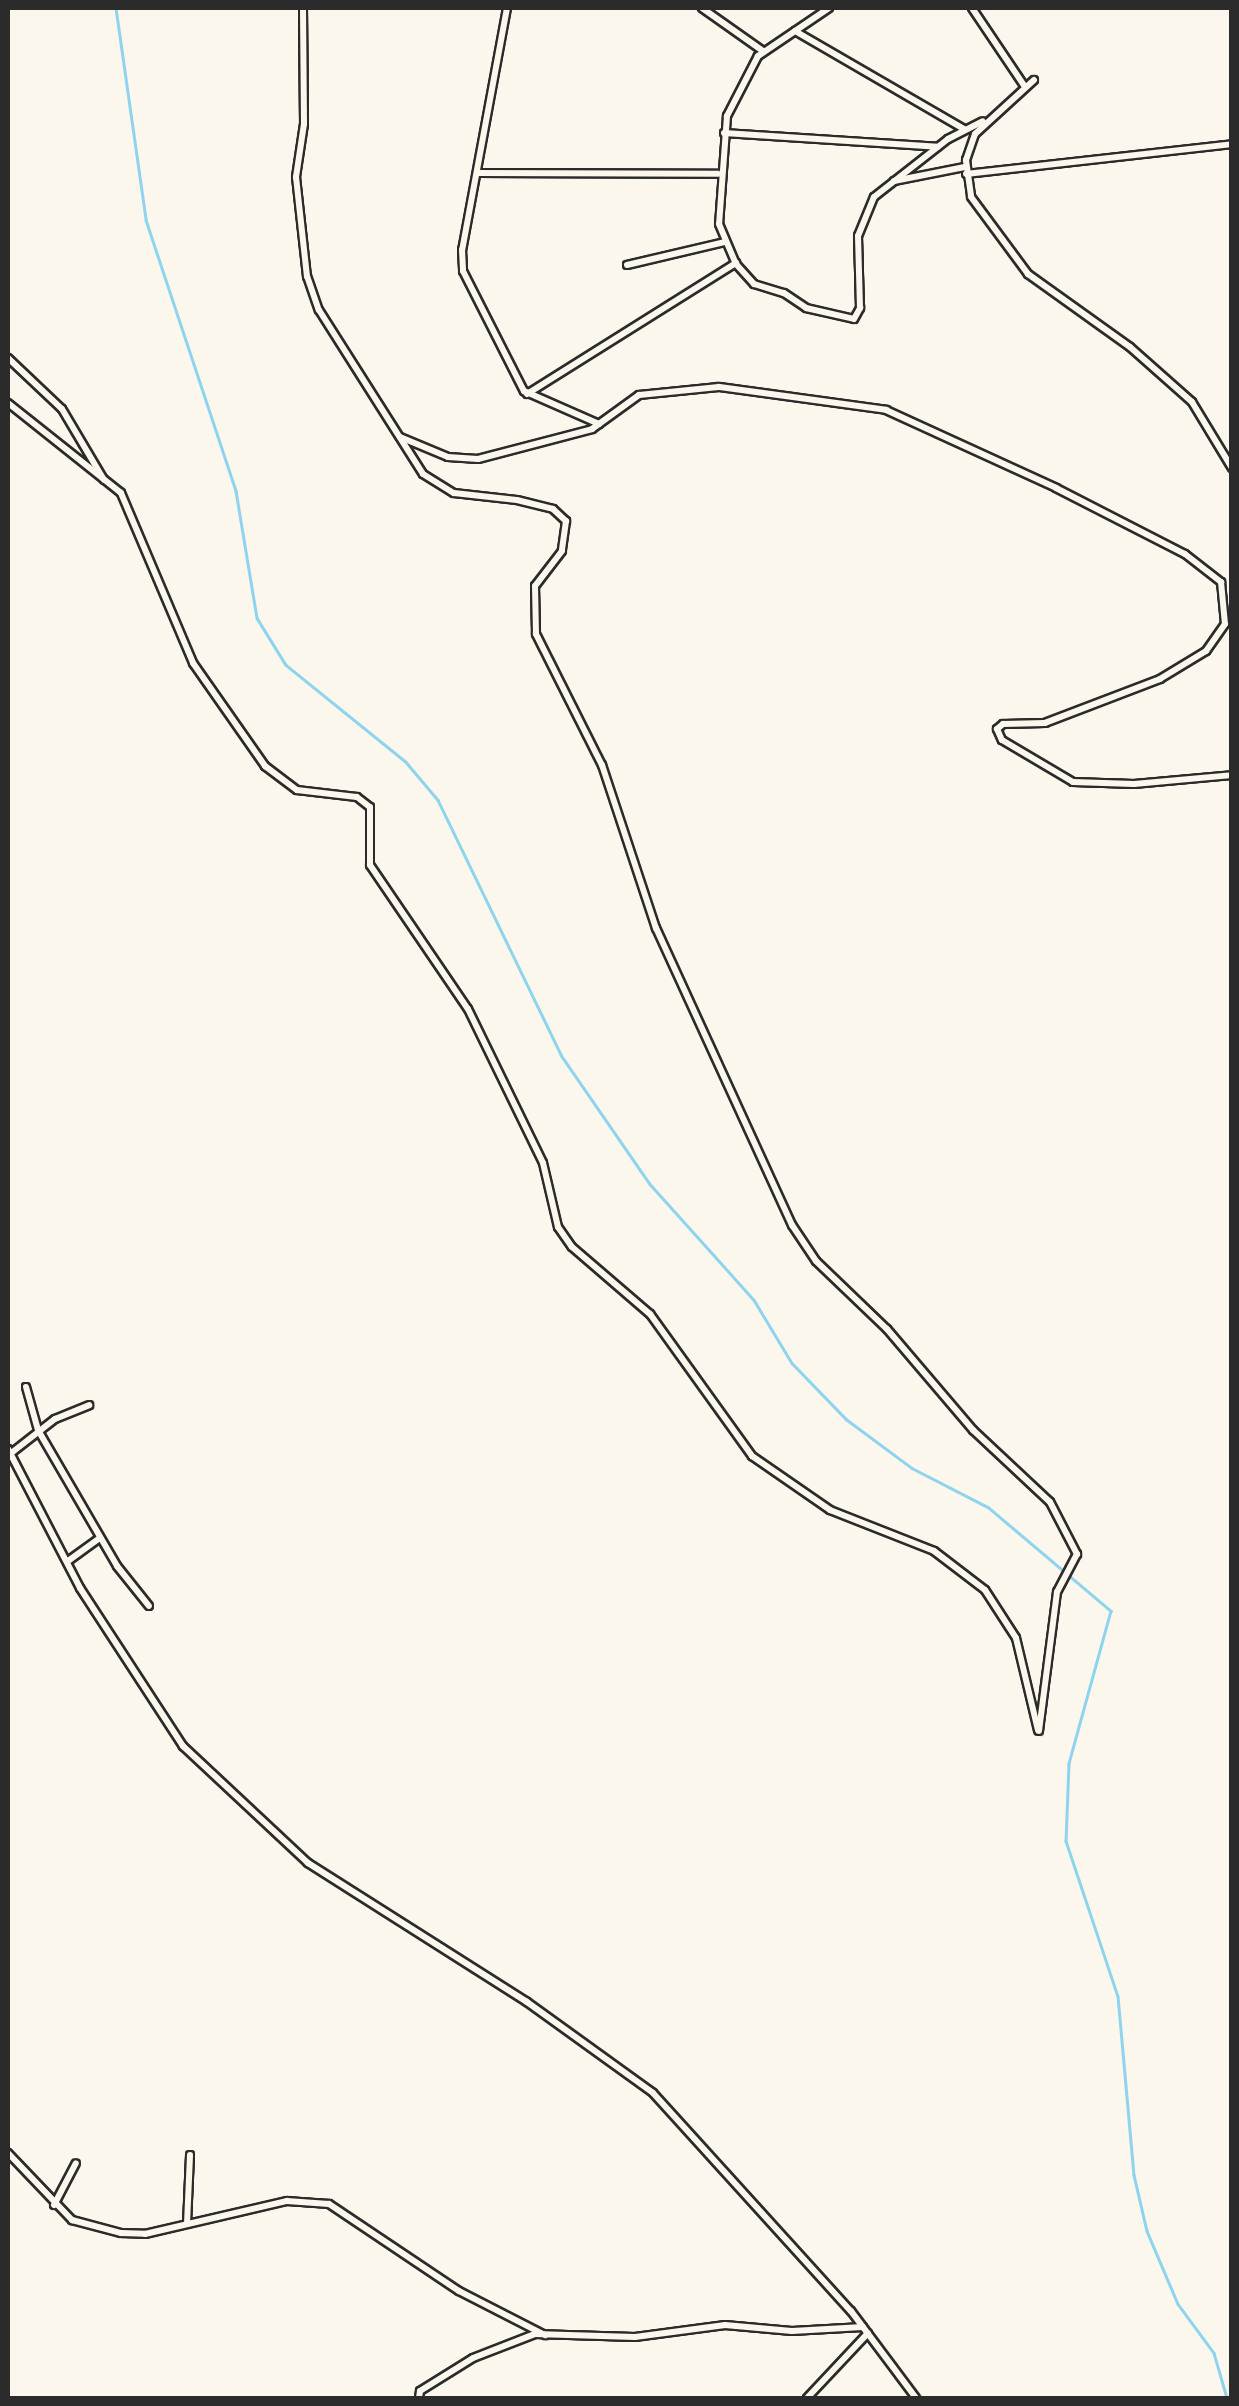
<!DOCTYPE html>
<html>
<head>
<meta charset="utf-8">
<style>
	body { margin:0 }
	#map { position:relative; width:1239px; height:2406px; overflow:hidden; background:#fbf7ec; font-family:"Balsamiq Sans",sans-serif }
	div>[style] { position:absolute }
	.stream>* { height:2.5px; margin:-1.25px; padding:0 1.25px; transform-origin:1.25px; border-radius:1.25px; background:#8ed4ef }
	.roads { filter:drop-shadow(2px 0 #2b2b2b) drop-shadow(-2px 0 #2b2b2b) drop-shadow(0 2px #2b2b2b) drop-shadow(0 -2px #2b2b2b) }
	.street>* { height:6px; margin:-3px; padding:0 3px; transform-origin:3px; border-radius:3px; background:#fbf7ec }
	span { translate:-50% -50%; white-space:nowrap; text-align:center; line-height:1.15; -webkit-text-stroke:8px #fbf7ec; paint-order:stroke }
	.frame { position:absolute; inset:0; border:10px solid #2b2b2b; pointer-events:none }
</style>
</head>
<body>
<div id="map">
	<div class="stream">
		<div style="left:116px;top:8px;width:214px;rotate:81.9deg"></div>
		<div style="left:146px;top:220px;width:286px;rotate:71.6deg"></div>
		<div style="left:236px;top:491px;width:129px;rotate:80.6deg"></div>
		<div style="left:257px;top:618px;width:55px;rotate:58.3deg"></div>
		<div style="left:286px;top:665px;width:154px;rotate:38.9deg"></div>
		<div style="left:406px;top:762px;width:50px;rotate:49.9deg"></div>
		<div style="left:438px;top:800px;width:283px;rotate:64.2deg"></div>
		<div style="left:561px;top:1055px;width:157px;rotate:55.4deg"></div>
		<div style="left:650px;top:1184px;width:156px;rotate:48.1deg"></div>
		<div style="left:754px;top:1300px;width:74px;rotate:58.9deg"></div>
		<div style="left:792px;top:1363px;width:78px;rotate:46deg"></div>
		<div style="left:846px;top:1419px;width:82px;rotate:36.6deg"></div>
		<div style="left:912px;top:1468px;width:85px;rotate:27.2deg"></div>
		<div style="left:988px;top:1507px;width:161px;rotate:40.2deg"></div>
		<div style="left:1111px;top:1611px;width:159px;rotate:105.4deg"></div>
		<div style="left:1069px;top:1764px;width:77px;rotate:92.2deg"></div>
		<div style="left:1066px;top:1841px;width:163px;rotate:71.5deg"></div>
		<div style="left:1118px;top:1996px;width:180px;rotate:84.9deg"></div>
		<div style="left:1134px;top:2175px;width:57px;rotate:76.9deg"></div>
		<div style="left:1147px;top:2231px;width:79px;rotate:67deg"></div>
		<div style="left:1178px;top:2304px;width:61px;rotate:53.7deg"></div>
		<div style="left:1214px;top:2353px;width:47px;rotate:73.9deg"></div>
	</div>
	<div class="roads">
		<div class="street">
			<div style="left:303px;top:8px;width:116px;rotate:89.5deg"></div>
			<div style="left:304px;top:124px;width:54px;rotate:98.6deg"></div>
			<div style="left:296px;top:177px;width:100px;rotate:83.7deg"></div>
			<div style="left:307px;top:276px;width:36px;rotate:71deg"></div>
			<div style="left:319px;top:310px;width:194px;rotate:57.6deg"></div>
			<div style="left:423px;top:474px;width:36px;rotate:32deg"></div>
			<div style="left:454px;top:493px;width:63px;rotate:6.3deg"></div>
			<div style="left:517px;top:500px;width:37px;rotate:14deg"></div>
			<div style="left:553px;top:509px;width:18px;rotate:43deg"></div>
			<div style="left:566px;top:521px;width:30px;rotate:98deg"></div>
			<div style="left:562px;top:551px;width:44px;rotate:127.6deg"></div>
			<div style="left:535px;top:586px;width:48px;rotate:88.8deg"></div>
			<div style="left:536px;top:634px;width:147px;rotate:63.3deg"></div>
			<div style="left:602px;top:765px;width:172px;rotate:71.7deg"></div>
			<div style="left:656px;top:928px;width:327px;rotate:65.4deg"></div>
			<div style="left:792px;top:1225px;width:43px;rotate:56.3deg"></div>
			<div style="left:816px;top:1261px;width:98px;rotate:43.8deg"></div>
			<div style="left:887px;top:1329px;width:133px;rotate:49.6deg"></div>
			<div style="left:973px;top:1430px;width:105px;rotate:43.1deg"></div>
			<div style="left:1050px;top:1502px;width:59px;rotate:62.6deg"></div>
			<div style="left:1077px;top:1554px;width:43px;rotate:117.8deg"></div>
			<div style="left:1057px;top:1592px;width:140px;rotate:97.4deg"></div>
			<div style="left:507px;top:8px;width:246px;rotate:100.5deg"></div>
			<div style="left:462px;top:250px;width:21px;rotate:87deg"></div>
			<div style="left:463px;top:271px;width:135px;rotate:63.1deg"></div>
			<div style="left:524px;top:391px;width:82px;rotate:23.7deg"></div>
			<div style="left:702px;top:8px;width:75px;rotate:35.2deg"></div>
			<div style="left:829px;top:8px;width:86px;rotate:145.9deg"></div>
			<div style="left:758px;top:56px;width:68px;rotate:117.3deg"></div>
			<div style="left:727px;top:116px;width:108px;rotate:94.2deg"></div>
			<div style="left:719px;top:224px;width:43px;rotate:67deg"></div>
			<div style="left:736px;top:264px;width:27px;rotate:48deg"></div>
			<div style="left:754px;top:284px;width:31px;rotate:17deg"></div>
			<div style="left:784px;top:293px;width:27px;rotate:34deg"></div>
			<div style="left:806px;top:308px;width:49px;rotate:12.9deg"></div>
			<div style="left:854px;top:319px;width:13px;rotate:-61deg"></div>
			<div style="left:860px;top:308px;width:72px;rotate:-91.6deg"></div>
			<div style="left:858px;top:236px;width:42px;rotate:-67.7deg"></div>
			<div style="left:874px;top:197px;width:94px;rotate:-38.1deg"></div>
			<div style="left:948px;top:139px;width:39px;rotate:-27deg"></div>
			<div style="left:972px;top:8px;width:95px;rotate:56.1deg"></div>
			<div style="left:795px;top:31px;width:195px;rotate:30.1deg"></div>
			<div style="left:1034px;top:80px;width:80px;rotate:137.5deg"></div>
			<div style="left:975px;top:134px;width:28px;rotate:109deg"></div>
			<div style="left:966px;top:160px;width:37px;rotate:82deg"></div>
			<div style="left:971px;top:197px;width:96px;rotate:53.5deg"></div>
			<div style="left:1028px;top:274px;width:125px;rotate:35.6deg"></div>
			<div style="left:1130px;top:347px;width:83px;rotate:41.6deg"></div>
			<div style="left:1192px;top:402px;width:77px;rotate:58.8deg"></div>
			<div style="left:724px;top:133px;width:214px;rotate:3.7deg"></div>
			<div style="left:478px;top:173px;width:240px;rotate:0.2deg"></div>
			<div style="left:966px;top:174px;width:268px;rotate:-6.4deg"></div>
			<div style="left:894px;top:181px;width:72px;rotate:-11.2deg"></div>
			<div style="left:627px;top:265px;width:101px;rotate:-13.2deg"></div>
			<div style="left:8px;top:358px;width:74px;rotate:43.4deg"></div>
			<div style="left:62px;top:409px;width:82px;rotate:59.4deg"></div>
			<div style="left:527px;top:394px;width:247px;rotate:-32.1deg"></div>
			<div style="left:8px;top:403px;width:144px;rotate:38.5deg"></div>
			<div style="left:121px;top:493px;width:185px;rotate:67deg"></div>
			<div style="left:193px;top:663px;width:126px;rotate:55deg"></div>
			<div style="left:265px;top:766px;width:40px;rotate:37deg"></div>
			<div style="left:297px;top:790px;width:60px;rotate:6.7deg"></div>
			<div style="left:357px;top:797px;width:16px;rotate:38deg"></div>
			<div style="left:370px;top:807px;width:58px;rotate:90deg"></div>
			<div style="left:370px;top:865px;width:174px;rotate:55.8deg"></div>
			<div style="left:468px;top:1009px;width:171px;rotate:64deg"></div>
			<div style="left:543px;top:1163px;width:66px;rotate:76.8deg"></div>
			<div style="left:558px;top:1227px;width:24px;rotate:55deg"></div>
			<div style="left:572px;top:1247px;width:103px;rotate:40.7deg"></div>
			<div style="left:650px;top:1314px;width:175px;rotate:54.3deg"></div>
			<div style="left:752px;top:1456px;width:95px;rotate:34.7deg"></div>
			<div style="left:830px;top:1510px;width:112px;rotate:21.5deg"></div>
			<div style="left:934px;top:1551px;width:64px;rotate:37.4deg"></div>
			<div style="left:985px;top:1590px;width:57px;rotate:57.1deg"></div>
			<div style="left:1016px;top:1638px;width:95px;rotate:76.6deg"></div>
			<div style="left:400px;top:437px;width:52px;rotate:22.6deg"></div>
			<div style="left:448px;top:457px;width:30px;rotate:4deg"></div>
			<div style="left:478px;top:459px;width:118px;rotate:-14.7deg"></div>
			<div style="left:592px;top:429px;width:58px;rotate:-35.9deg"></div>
			<div style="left:639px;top:395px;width:80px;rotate:-5.7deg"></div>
			<div style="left:719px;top:387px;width:169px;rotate:7.8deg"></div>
			<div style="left:886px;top:410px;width:187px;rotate:24.6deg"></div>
			<div style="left:1056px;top:488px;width:145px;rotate:27.1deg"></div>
			<div style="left:1185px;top:554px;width:46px;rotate:37.9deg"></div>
			<div style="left:1221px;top:582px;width:42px;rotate:84.6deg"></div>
			<div style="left:1225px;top:624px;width:33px;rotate:125deg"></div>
			<div style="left:1206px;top:651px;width:54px;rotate:148.7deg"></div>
			<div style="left:1160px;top:679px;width:123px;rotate:159.1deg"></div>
			<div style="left:1045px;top:723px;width:42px;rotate:178.6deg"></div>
			<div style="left:1003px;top:724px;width:8px;rotate:140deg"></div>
			<div style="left:997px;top:729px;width:12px;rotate:66deg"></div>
			<div style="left:1002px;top:740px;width:82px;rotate:30.6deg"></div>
			<div style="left:1073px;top:782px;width:61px;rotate:1.9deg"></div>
			<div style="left:1134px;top:784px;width:98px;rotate:-5.2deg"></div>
			<div style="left:26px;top:1387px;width:45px;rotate:74.4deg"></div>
			<div style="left:38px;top:1430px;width:157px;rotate:59.8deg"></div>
			<div style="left:117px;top:1566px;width:51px;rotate:51.3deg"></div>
			<div style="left:8px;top:1449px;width:157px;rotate:62.6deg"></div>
			<div style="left:80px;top:1588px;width:189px;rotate:56.9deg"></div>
			<div style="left:183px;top:1746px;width:171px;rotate:43.1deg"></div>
			<div style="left:308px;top:1863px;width:259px;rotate:32.4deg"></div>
			<div style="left:527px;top:2002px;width:155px;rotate:35.8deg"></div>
			<div style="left:653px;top:2093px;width:294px;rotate:47.8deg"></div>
			<div style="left:851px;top:2311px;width:109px;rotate:53.2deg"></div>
			<div style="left:10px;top:1454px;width:57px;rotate:-37.9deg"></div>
			<div style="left:55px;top:1419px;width:37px;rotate:-22deg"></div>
			<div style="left:68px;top:1561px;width:39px;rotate:-36deg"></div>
			<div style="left:8px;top:2153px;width:93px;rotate:46.3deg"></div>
			<div style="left:72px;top:2220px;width:51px;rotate:14.9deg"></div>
			<div style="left:121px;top:2233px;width:24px;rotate:2deg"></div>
			<div style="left:145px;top:2234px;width:146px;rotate:-13.1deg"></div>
			<div style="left:287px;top:2201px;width:42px;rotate:4.1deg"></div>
			<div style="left:329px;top:2204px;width:156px;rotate:33.8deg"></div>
			<div style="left:459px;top:2291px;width:97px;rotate:27.1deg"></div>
			<div style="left:54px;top:2205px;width:47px;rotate:-62.4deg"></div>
			<div style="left:187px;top:2224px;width:69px;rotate:-87.5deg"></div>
			<div style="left:419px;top:2398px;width:7px;rotate:-82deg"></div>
			<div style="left:420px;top:2391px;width:62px;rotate:-31.9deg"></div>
			<div style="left:473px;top:2358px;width:66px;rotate:-21.2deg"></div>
			<div style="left:535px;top:2334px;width:100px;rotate:1.7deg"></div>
			<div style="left:635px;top:2337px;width:91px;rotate:-7.6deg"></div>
			<div style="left:725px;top:2325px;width:67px;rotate:5.1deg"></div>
			<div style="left:792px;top:2331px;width:71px;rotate:-3.2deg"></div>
			<div style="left:807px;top:2398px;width:89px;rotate:-46.8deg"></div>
		</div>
	</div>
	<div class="frame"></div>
</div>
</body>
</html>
